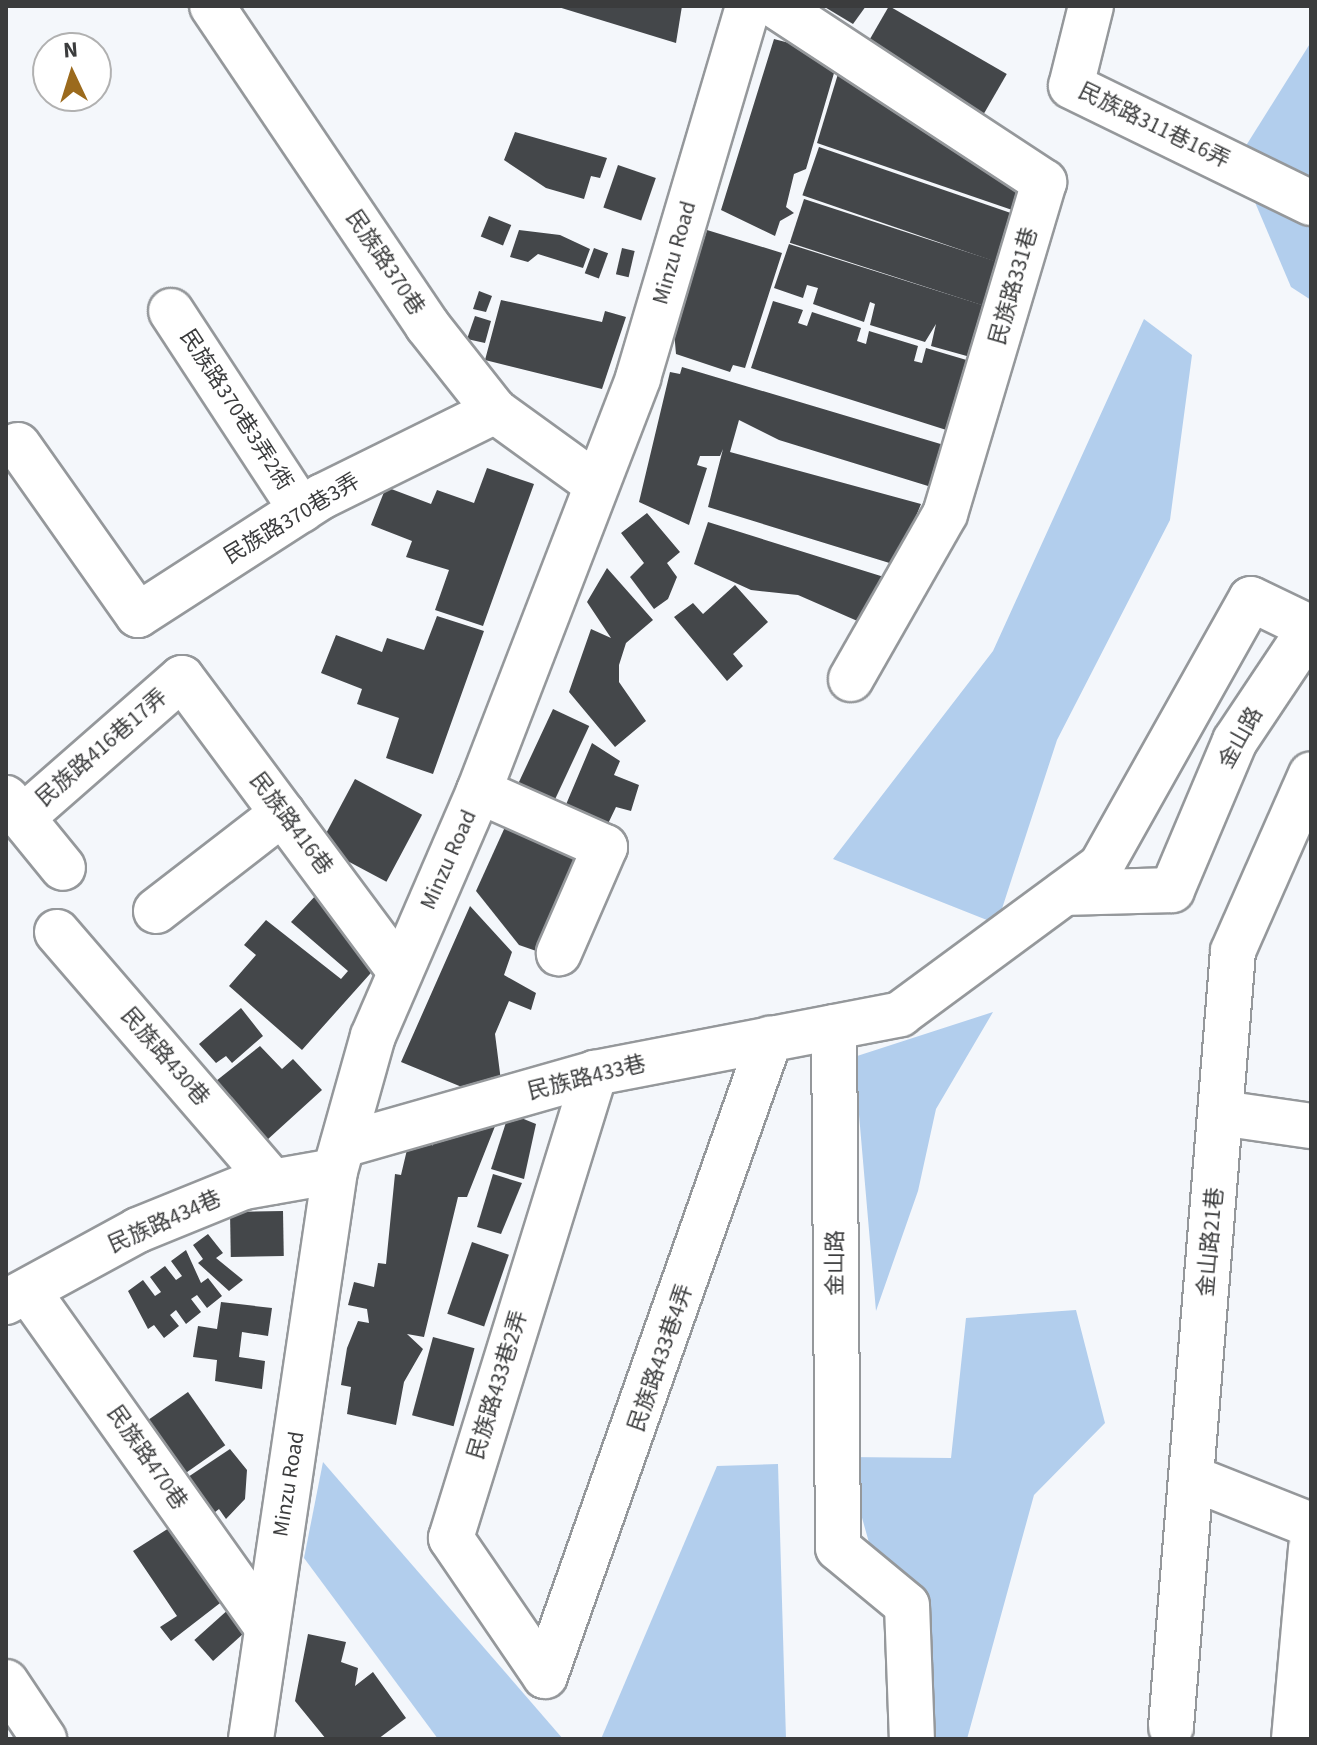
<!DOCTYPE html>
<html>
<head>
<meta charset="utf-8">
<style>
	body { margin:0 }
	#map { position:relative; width:1317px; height:1745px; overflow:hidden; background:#f4f7fb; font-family:"Source Sans 3","Noto Sans TC",sans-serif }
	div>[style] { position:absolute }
	.green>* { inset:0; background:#b2ceed }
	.building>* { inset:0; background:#44474a; transform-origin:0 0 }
	.roads { filter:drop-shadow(2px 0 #95989b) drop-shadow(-2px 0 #95989b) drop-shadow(0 2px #95989b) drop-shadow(0 -2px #95989b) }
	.minor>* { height:44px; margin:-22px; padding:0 22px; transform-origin:22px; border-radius:22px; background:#fff }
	span { translate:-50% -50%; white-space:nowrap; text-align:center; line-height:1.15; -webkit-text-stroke:8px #fff; paint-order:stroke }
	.street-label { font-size:22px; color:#3b3c3d }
	.frame { position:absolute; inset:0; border:8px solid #3b3c3d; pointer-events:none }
	.north { position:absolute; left:32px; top:32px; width:80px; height:80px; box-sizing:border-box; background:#fff; border:2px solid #b1b1b1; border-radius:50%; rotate:356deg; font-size:22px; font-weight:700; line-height:32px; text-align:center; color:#3b3c3d }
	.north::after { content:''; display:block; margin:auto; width:28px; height:36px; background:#9b6a1d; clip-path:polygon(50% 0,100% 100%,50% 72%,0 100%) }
</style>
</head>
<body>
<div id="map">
	<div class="green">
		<div style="clip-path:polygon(1311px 42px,1311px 300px,1291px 287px,1237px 160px)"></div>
		<div style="clip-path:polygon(1144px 319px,1192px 355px,1170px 520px,1057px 740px,997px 924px,833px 859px,993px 651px)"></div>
		<div style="clip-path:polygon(993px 1012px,936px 1109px,918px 1191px,876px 1311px,854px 1057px)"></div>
		<div style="clip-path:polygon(1076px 1310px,1105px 1423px,1034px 1495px,967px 1739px,924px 1739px,845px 1457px,951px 1458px,966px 1318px)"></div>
		<div style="clip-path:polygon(323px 1462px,563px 1739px,438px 1739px,304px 1558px)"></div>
		<div style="clip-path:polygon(778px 1464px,786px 1739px,601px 1739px,717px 1466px)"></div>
	</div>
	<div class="building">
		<div style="clip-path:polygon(555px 6px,682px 6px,676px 43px)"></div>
		<div style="clip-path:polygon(823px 6px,866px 6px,853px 24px)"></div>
		<div style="left:889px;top:6px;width:136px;height:54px;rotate:30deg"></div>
		<div style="clip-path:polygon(774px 39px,839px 56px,806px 169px,794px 174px,786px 207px,794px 213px,780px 221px,775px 236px,721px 210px)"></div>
		<div style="clip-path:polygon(841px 64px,1032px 187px,1024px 214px,817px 143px)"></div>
		<div style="clip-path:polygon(515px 132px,607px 158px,600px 178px,591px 176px,584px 199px,546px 188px,504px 160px)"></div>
		<div style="left:819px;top:147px;width:216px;height:51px;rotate:19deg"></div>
		<div style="left:618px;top:165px;width:40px;height:45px;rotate:19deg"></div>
		<div style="left:804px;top:199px;width:217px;height:46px;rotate:18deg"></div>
		<div style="left:489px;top:216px;width:24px;height:22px;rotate:22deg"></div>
		<div style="clip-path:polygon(519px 230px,560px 235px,590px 249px,583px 268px,538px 254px,528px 262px,510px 257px)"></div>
		<div style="clip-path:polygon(707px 230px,782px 253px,745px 368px,733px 365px,730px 372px,676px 354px,674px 331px)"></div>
		<div style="clip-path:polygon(789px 244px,995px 309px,981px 360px,931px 346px,936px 324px,925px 342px,870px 325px,875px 304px,870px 302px,864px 322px,813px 304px,818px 288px,807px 285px,803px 298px,774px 288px)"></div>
		<div style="left:594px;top:248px;width:15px;height:27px;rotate:20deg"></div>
		<div style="left:622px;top:248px;width:13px;height:27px;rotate:13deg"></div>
		<div style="clip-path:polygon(479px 291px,492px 296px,486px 312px,473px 309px)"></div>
		<div style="clip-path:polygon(501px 300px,602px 322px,605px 311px,626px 317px,602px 389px,485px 360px)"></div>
		<div style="clip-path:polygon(773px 301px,803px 310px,798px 323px,807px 326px,812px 312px,861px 328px,857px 341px,866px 344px,869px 331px,918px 346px,914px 361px,922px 363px,926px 348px,980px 364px,959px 434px,751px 368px)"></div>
		<div style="clip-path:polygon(475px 316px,491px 321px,485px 343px,467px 339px)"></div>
		<div style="clip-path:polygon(682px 367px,954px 448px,941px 490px,779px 440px,739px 420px,730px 452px,921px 504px,896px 565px,708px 507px,723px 449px,720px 456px,700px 456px,697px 465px,707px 468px,689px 525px,639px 502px,670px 372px,680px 374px)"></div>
		<div style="clip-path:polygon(487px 468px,534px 484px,483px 626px,435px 610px,449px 570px,406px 557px,412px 541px,371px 525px,386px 487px,431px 504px,437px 490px,474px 503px)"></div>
		<div style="clip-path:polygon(647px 513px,680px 552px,667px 563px,677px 577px,668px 599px,654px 609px,630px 577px,644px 563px,621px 533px)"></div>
		<div style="clip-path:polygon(708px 522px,884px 577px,862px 623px,798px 595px,751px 590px,694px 564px)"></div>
		<div style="clip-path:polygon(607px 568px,653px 620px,626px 643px,619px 665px,619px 682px,646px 721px,615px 747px,569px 692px,591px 629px,611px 638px,587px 602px)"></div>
		<div style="clip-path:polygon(735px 585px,768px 622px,733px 654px,743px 666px,727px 681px,674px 617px,693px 603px,703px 614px)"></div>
		<div style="clip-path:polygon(437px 616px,484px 631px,433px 774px,386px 758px,399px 718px,357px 704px,362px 689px,321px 673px,336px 635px,382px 652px,387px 638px,424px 650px)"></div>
		<div style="left:553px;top:709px;width:40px;height:93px;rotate:25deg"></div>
		<div style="clip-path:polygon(592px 743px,620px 761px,614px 775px,639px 785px,631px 811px,616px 807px,605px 830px,562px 814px)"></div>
		<div style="left:355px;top:779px;width:76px;height:76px;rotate:28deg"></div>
		<div style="clip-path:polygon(510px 816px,581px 855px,542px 953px,519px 945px,476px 891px)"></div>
		<div style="clip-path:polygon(317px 894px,378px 965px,302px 1050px,229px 986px,256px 955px,244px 945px,266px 920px,341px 979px,348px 971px,291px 922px)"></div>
		<div style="clip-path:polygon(470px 906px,512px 952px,504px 975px,536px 993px,531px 1010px,509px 1001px,495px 1034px,501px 1081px,474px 1092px,401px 1062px)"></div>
		<div style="clip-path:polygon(241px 1008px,263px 1036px,232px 1063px,226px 1056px,216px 1063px,199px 1044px)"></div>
		<div style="clip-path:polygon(260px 1046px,282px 1069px,293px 1059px,322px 1090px,267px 1140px,216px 1081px)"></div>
		<div style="clip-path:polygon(507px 1096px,467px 1197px,458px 1197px,424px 1337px,407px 1334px,423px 1349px,404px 1382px,396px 1425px,347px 1414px,351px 1387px,341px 1385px,347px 1348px,358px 1321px,369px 1323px,367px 1309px,348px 1305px,354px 1282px,374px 1287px,378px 1263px,386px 1264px,395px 1174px,401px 1175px,410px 1137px,426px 1136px,433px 1146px,429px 1126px)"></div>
		<div style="clip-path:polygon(509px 1113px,536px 1124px,524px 1179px,491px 1169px)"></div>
		<div style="clip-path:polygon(493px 1174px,522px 1183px,501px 1234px,477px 1227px)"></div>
		<div style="left:283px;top:1211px;width:45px;height:53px;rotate:89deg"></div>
		<div style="clip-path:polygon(208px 1234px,223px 1253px,216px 1258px,243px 1280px,229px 1291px,198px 1263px,203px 1259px,193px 1245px)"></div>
		<div style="left:472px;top:1242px;width:39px;height:76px;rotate:19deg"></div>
		<div style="clip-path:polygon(186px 1250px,201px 1283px,208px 1278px,222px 1296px,207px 1308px,197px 1295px,191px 1299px,201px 1312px,186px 1324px,176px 1310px,170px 1315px,179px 1326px,164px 1338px,154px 1325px,148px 1329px,128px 1291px,143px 1280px,155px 1296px,161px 1292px,150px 1277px,165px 1266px,176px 1280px,182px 1276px,171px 1261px)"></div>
		<div style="clip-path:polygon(221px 1302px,272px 1308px,268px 1336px,242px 1332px,239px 1357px,265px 1361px,262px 1389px,215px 1381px,217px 1360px,193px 1357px,198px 1326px,217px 1329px)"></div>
		<div style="left:433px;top:1337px;width:43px;height:81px;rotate:15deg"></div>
		<div style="left:188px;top:1392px;width:65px;height:60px;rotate:55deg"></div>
		<div style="clip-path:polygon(230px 1449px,247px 1470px,245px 1499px,226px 1519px,219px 1509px,210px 1516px,182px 1481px)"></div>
		<div style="clip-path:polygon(180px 1521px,224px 1600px,171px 1641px,160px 1627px,177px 1616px,133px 1551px)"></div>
		<div style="left:230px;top:1608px;width:28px;height:48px;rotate:48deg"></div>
		<div style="clip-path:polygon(308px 1634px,346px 1642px,341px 1662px,358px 1668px,355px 1686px,373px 1672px,406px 1718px,378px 1739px,326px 1739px,295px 1701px)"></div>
	</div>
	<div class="roads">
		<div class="minor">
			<div style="left:212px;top:6px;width:385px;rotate:56deg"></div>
			<div style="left:427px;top:325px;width:110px;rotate:51.7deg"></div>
			<div style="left:495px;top:411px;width:125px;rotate:35.9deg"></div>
			<div style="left:776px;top:6px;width:321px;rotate:33.3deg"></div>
			<div style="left:1044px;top:182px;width:346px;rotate:106.6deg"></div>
			<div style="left:945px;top:514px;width:190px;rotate:119.7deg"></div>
			<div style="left:1091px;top:6px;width:82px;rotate:104deg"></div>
			<div style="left:1071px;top:86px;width:267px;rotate:26deg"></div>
			<div style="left:171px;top:311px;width:238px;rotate:56.8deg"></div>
			<div style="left:18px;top:445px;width:208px;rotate:54.8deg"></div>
			<div style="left:138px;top:615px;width:220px;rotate:-32.8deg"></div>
			<div style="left:323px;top:496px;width:192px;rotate:-26.3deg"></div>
			<div style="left:479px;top:791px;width:138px;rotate:24deg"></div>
			<div style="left:605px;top:847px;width:116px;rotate:113.5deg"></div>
			<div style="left:6px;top:798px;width:90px;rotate:50.8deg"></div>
			<div style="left:23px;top:817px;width:211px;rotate:-41.2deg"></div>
			<div style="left:182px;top:678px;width:364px;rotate:53.4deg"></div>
			<div style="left:1065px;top:893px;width:107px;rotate:-1.6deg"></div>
			<div style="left:1172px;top:890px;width:162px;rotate:-67.1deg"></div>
			<div style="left:1235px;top:741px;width:137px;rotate:-56.3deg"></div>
			<div style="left:156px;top:911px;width:160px;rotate:-37.7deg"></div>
			<div style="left:57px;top:932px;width:330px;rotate:49.2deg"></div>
			<div style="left:834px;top:1027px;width:521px;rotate:89.56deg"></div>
			<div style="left:838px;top:1548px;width:89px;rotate:39.6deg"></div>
			<div style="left:907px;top:1605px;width:134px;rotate:87.9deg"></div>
			<div style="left:1221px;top:1113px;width:91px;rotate:8.2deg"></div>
			<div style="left:343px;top:1145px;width:262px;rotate:-15.9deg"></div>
			<div style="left:595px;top:1073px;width:311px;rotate:-10.9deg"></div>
			<div style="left:900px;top:1014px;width:250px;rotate:-36.4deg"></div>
			<div style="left:1101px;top:866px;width:306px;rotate:-60.7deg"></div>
			<div style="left:1251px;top:599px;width:67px;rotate:25.8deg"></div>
			<div style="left:28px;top:1291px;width:411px;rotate:54.6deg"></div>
			<div style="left:6px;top:1302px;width:150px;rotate:-28.6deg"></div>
			<div style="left:138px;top:1230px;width:114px;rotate:-22.1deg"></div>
			<div style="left:244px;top:1187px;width:92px;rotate:-10deg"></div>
			<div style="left:1192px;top:1478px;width:128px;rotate:21.6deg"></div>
			<div style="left:545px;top:1676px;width:676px;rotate:-70.55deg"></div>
			<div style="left:545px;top:1676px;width:167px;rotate:-124.3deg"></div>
			<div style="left:451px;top:1538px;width:487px;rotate:-72.8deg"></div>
			<div style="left:6px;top:1682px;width:69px;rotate:56.3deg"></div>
			<div style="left:1171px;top:1727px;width:778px;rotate:-85.43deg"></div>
			<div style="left:1233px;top:951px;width:193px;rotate:-66.2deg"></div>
			<div style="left:251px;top:1739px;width:574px;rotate:-81.59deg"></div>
			<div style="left:335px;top:1171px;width:140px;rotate:-74.3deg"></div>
			<div style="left:373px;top:1036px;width:267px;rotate:-66.6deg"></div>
			<div style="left:479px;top:791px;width:443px;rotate:-68.9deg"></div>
			<div style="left:638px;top:378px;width:388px;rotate:-73.5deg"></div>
			<div style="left:1294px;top:1739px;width:193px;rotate:-84.9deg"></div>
		</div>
	</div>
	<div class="street-label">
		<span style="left:1154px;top:126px;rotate:26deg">民族路311巷16弄</span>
		<span style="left:675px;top:253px;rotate:-74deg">Minzu Road</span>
		<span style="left:385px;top:263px;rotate:56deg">民族路370巷</span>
		<span style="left:1014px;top:286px;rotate:-74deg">民族路331巷</span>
		<span style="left:236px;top:410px;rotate:57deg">民族路370巷3弄2衖</span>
		<span style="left:292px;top:519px;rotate:-31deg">民族路370巷3弄</span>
		<span style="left:1241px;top:738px;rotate:-61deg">金山路</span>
		<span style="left:102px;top:748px;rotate:-41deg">民族路416巷17弄</span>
		<span style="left:291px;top:824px;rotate:53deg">民族路416巷</span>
		<span style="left:449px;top:860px;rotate:-66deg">Minzu Road</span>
		<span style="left:165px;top:1057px;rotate:49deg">民族路430巷</span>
		<span style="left:587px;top:1078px;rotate:-14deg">民族路433巷</span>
		<span style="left:165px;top:1222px;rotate:-24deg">民族路434巷</span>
		<span style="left:1211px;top:1242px;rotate:-85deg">金山路21巷</span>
		<span style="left:836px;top:1263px;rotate:-90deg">金山路</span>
		<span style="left:661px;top:1358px;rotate:-71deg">民族路433巷4弄</span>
		<span style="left:498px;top:1385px;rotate:-73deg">民族路433巷2弄</span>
		<span style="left:147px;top:1458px;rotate:55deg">民族路470巷</span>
		<span style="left:289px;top:1484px;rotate:-81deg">Minzu Road</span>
	</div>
	<div class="frame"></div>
	<div class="north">N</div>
</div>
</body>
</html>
